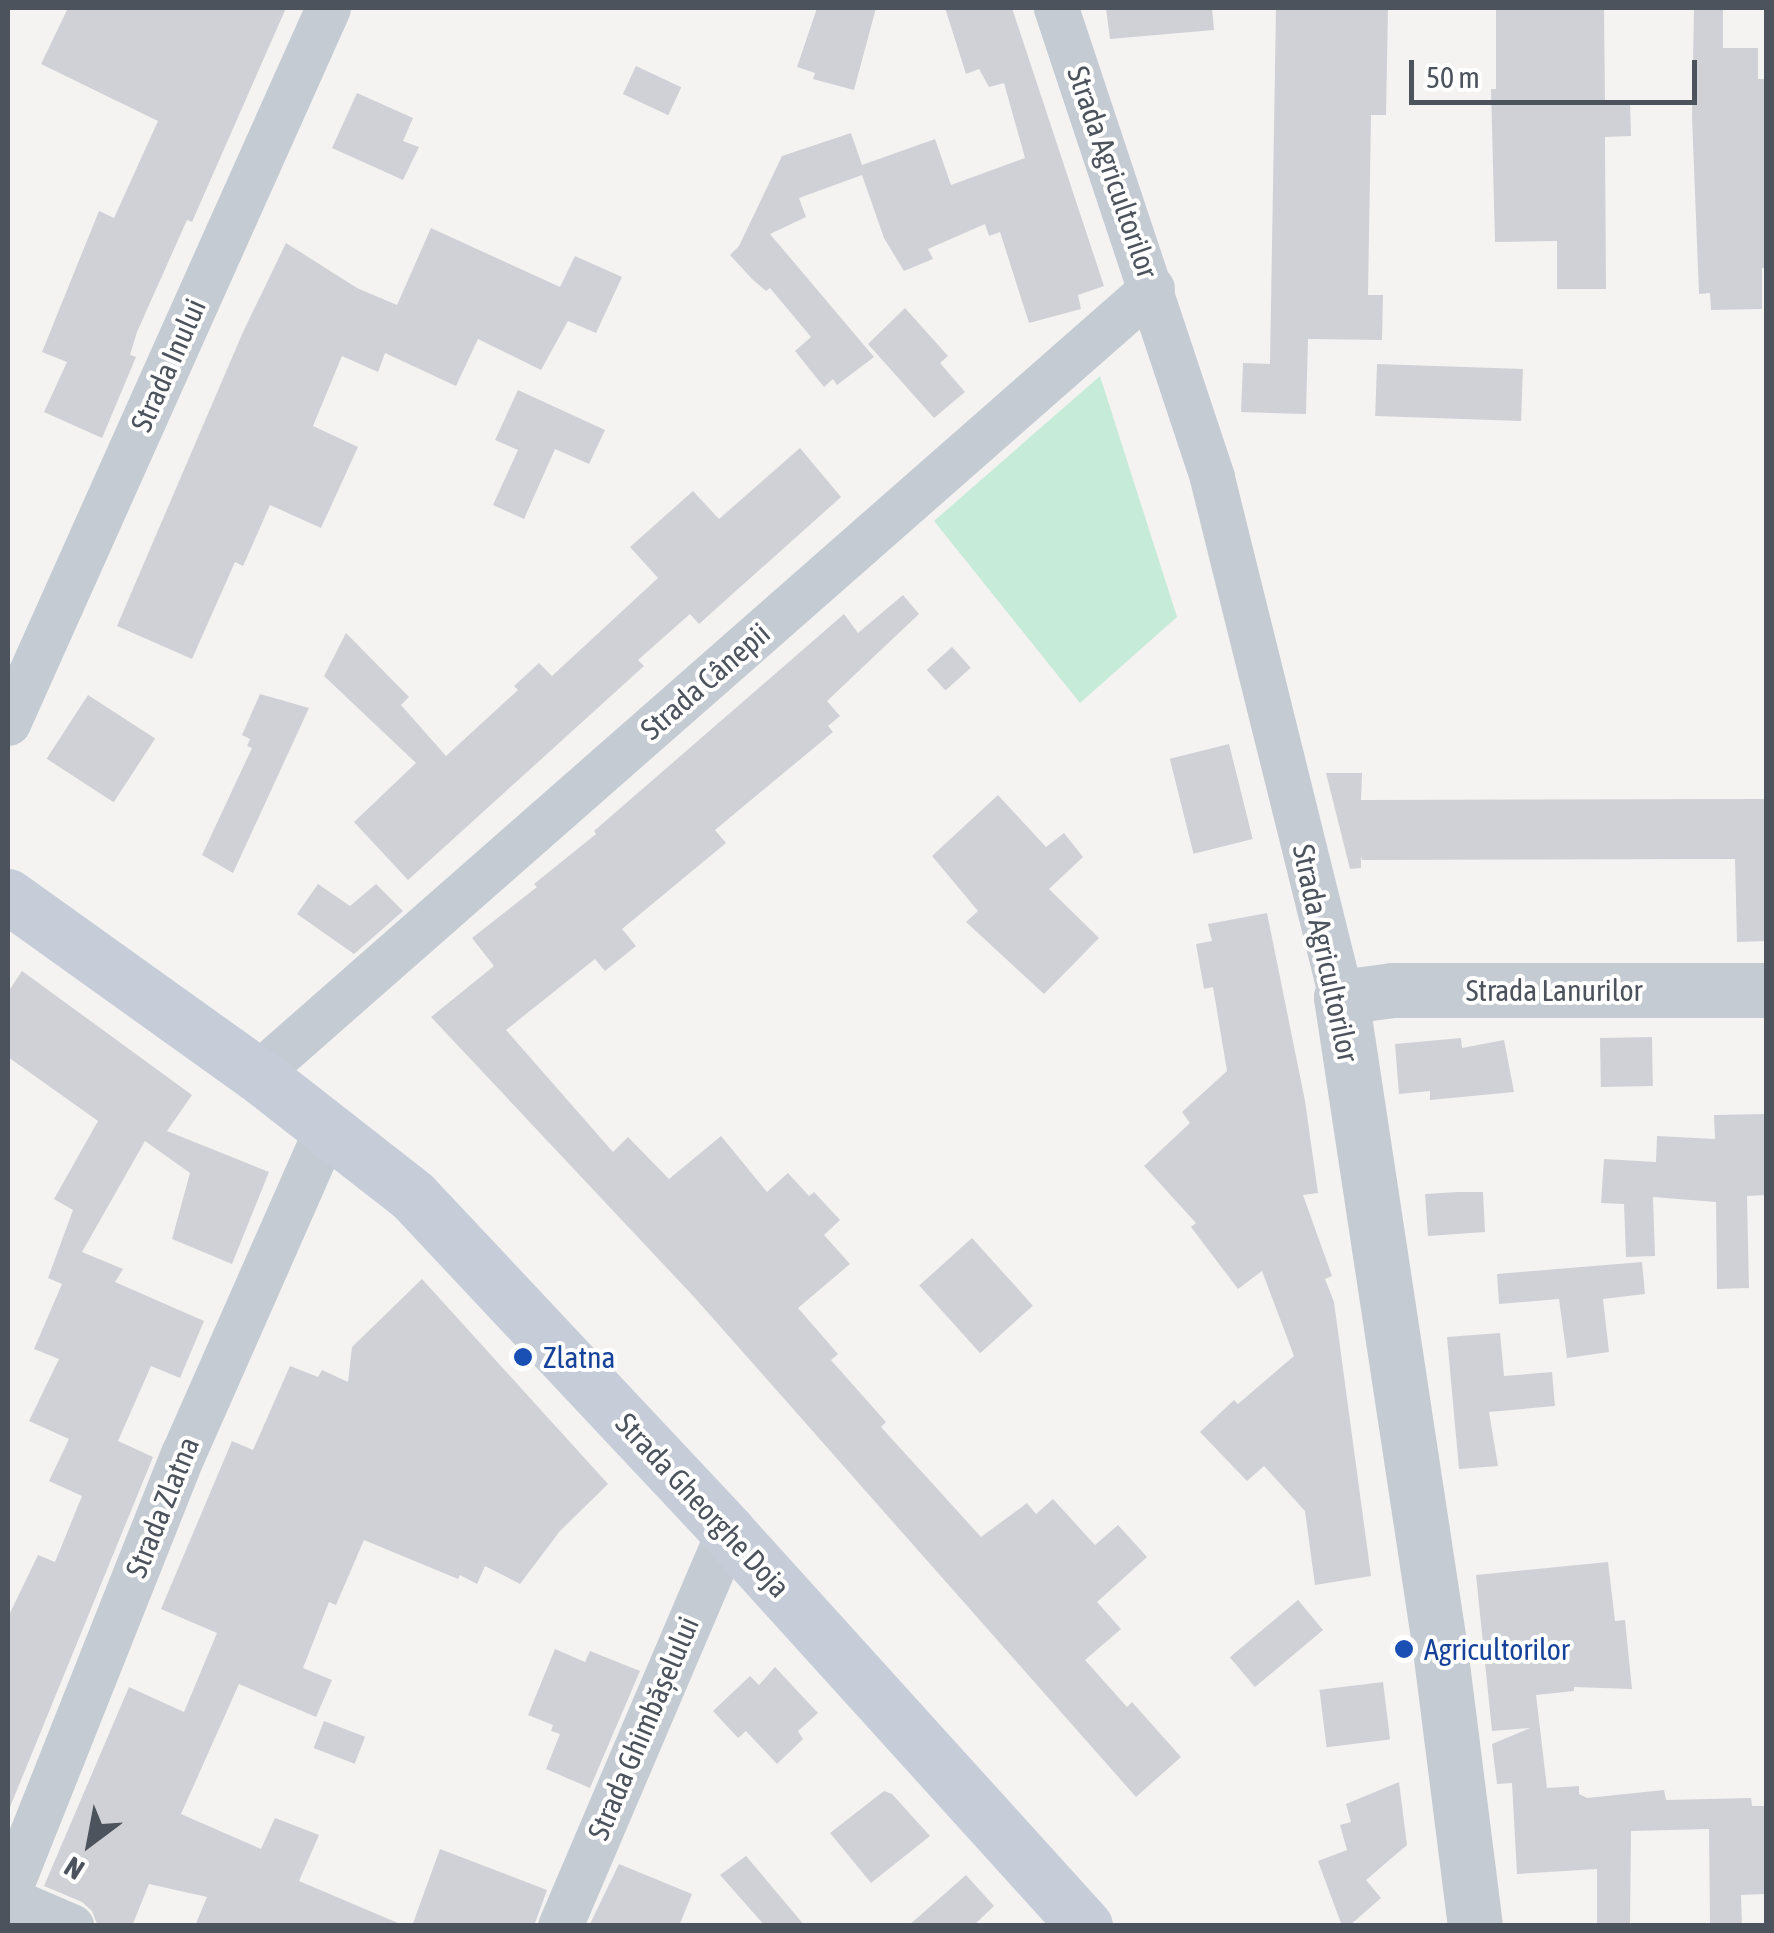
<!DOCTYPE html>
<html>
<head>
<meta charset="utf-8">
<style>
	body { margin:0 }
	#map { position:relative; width:1774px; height:1933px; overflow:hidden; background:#f4f3f2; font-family:"Asap Condensed",sans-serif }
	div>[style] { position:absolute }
	.green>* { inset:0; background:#c7ebd9 }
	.building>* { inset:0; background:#d0d1d6; transform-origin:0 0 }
	.minor>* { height:45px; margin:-22.5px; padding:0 22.5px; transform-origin:22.5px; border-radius:22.5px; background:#c5cbd2 }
	.tertiary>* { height:55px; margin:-27.5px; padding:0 27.5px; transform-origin:27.5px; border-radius:27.5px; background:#c5cbd2 }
	.secondary>* { height:55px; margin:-27.5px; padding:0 27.5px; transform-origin:27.5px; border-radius:27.5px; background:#c7cdd8 }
	.dots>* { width:28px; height:28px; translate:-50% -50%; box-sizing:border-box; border:5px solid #fff; border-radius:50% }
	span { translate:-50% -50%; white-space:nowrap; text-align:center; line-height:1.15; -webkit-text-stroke:8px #fff; paint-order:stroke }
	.street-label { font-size:30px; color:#4c535d }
	.transit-label { font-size:30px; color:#164399 }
	.left { translate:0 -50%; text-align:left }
	.frame { position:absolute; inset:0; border:10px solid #4c535d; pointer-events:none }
	.north { position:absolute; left:40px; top:1793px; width:100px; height:100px; -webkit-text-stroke:8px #fff; paint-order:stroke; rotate:212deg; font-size:28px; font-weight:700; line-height:40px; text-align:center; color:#4c535d }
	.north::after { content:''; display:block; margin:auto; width:35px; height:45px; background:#4c535d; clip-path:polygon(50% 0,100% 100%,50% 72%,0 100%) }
	.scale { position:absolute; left:1409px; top:60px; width:288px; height:45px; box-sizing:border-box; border:5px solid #4c535d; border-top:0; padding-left:12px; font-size:30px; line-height:35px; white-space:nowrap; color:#4c535d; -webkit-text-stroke:8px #fff; paint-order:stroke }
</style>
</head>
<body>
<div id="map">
	<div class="green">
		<div style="clip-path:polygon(1100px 376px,1177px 617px,1080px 703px,934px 521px)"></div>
	</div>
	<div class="building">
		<div style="clip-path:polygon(68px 8px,286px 8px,192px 222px,187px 220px,137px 332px,130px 355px,136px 357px,102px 438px,44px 412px,67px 362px,42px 352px,99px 211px,114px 218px,158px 121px,41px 64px)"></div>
		<div style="clip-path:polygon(817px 8px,876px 8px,854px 90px,813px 79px,815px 73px,797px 67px)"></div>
		<div style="clip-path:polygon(945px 8px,1012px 8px,1104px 286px,1078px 295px,1081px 309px,1029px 323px,1000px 232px,989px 236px,985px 224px,928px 249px,933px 259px,904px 271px,884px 238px,862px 175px,799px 198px,806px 217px,770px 234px,874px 357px,837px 385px,833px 379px,824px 387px,795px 351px,811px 337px,770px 288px,766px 291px,753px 280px,730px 255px,739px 246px,782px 156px,851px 133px,862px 165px,935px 139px,951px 185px,1025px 158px,1004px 83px,989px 87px,979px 69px,966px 74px)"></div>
		<div style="clip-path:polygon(1106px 8px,1212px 8px,1214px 30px,1110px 39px)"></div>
		<div style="clip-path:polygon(1276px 8px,1388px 8px,1386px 115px,1371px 115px,1368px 295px,1383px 295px,1382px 340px,1308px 339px,1306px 414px,1241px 412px,1243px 363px,1270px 364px)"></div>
		<div style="clip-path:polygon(1496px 8px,1604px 8px,1605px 101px,1630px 101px,1631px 136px,1605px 137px,1606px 289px,1557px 289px,1557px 241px,1495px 242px,1491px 89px,1496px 89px)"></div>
		<div style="clip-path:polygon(1694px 8px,1723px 8px,1723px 48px,1758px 48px,1758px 79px,1766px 79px,1766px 268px,1762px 268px,1762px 309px,1711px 310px,1710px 293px,1699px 294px,1692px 117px)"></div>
		<div style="left:636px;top:66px;width:50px;height:31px;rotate:25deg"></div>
		<div style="clip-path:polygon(357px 93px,413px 118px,403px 141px,419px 147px,403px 180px,332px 148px)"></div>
		<div style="clip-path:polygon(431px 228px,560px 287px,575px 256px,622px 277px,596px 333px,568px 321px,541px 370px,478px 339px,456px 386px,385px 353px,378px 372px,342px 356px,313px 426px,358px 447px,321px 528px,270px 505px,243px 566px,235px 562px,192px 659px,117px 626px,243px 332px,286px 243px,357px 288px,397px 305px)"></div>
		<div style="clip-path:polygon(905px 308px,948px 356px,940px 363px,965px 392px,934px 418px,868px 344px)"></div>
		<div style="left:1377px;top:364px;width:146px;height:52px;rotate:2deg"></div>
		<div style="clip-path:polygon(518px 390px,605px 430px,589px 464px,555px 449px,524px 519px,493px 505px,518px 450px,495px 440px)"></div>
		<div style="clip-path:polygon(800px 448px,841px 497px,699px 624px,690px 614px,638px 660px,644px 666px,408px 880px,354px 822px,416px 763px,324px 676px,346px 633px,409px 697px,401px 705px,446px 756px,518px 690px,514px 686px,539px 663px,552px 676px,658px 578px,630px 547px,693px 491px,719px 519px)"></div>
		<div style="clip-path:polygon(903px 595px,919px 614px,827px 701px,840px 716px,828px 726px,833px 732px,715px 830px,726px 843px,622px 929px,636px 946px,605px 971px,595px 959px,506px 1030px,613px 1152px,628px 1137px,669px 1179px,721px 1136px,767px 1192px,788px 1173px,809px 1196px,814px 1192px,840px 1220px,824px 1235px,850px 1264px,798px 1308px,838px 1354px,831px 1360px,886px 1422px,881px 1427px,981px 1537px,1027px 1503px,1036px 1514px,1053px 1499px,1095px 1545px,1118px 1525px,1147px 1557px,1097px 1602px,1121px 1629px,1085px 1660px,1127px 1707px,1132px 1702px,1181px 1757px,1136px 1797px,695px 1298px,431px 1017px,494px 966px,472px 938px,537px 887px,534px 884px,596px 834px,594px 831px,844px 614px,858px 633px)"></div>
		<div style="left:952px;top:647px;width:28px;height:34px;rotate:48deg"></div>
		<div style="clip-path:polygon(260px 694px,309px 708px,233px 873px,202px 855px,252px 748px,247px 746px,250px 739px,242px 735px)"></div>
		<div style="left:88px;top:695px;width:80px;height:76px;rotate:33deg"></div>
		<div style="left:1229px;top:744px;width:98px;height:61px;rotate:76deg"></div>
		<div style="clip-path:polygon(1326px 773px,1362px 773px,1361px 800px,1766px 799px,1766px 941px,1737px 942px,1735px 859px,1362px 860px,1361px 856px,1361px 868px,1350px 869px)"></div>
		<div style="clip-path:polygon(998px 795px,1046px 847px,1064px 833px,1083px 857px,1049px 889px,1099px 938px,1044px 994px,966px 922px,978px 911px,932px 856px)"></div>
		<div style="clip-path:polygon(318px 884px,350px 906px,376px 884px,403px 911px,354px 954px,297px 914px)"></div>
		<div style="clip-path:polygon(1267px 913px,1305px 1101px,1318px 1193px,1303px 1195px,1332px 1276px,1325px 1279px,1334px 1302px,1371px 1576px,1315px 1585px,1305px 1511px,1264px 1466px,1247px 1481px,1200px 1432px,1234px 1400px,1238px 1404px,1294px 1356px,1262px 1271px,1238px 1289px,1191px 1227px,1196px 1223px,1144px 1166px,1190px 1123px,1182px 1112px,1227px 1071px,1213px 987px,1204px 989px,1196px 944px,1212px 941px,1208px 924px)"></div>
		<div style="clip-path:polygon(22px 971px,192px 1095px,167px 1131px,269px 1172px,232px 1264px,172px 1239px,190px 1173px,145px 1141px,82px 1252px,123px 1269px,115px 1282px,204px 1321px,180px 1378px,151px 1366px,118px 1441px,153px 1457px,8px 1812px,8px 1617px,38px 1555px,55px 1562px,82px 1496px,49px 1481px,69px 1439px,29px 1421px,59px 1359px,34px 1349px,62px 1284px,48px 1278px,73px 1210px,54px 1199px,98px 1121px,8px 1057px,8px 992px)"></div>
		<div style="left:1652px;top:1037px;width:49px;height:52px;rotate:89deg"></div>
		<div style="clip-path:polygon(1461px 1038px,1462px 1048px,1504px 1040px,1514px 1092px,1430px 1100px,1430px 1091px,1399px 1094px,1395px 1044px)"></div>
		<div style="clip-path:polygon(1766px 1114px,1766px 1195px,1747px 1196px,1749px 1288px,1717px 1289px,1716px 1202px,1653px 1197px,1655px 1256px,1626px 1257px,1624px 1204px,1601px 1203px,1604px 1159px,1656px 1162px,1657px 1136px,1715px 1139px,1714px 1115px)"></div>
		<div style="clip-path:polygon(1458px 1192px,1483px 1192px,1485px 1232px,1428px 1236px,1425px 1194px)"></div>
		<div style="left:972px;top:1238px;width:91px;height:71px;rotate:48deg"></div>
		<div style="clip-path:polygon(1642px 1262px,1645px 1294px,1603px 1299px,1609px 1352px,1567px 1358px,1559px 1299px,1499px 1304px,1497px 1274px)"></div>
		<div style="clip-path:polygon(422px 1279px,608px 1484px,560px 1531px,520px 1584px,485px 1566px,477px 1584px,460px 1575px,458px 1579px,364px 1540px,336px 1605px,329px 1602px,303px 1668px,332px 1680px,316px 1717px,239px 1684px,181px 1814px,261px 1849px,275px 1818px,319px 1835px,299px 1881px,405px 1926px,195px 1926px,207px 1897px,149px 1884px,132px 1926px,97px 1924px,92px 1911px,82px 1902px,44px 1886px,129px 1687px,184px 1712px,217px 1633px,161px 1609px,232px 1441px,253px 1450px,290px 1366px,318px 1377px,322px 1370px,348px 1382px,352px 1347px)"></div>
		<div style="clip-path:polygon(1500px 1333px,1504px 1376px,1552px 1372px,1555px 1406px,1489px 1412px,1498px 1466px,1459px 1469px,1447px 1337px)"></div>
		<div style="clip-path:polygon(1608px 1562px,1615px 1621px,1625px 1620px,1632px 1689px,1574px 1687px,1574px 1691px,1536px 1695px,1547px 1788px,1579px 1786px,1579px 1794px,1587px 1798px,1664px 1790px,1666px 1800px,1751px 1798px,1752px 1806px,1766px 1806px,1766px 1894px,1741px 1895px,1742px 1926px,1710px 1926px,1709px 1829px,1631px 1831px,1630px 1926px,1597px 1926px,1597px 1869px,1517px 1874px,1512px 1783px,1497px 1784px,1492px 1744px,1530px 1728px,1492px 1731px,1476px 1575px)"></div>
		<div style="left:1298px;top:1600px;width:39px;height:89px;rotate:50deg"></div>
		<div style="clip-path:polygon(555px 1649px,585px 1662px,590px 1651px,640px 1671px,590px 1788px,546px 1769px,560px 1734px,551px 1731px,553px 1725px,528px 1715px)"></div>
		<div style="clip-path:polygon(775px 1667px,818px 1713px,798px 1731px,803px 1739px,777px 1764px,746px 1731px,738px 1738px,713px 1711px,750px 1676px,759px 1685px)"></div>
		<div style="left:1383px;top:1682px;width:58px;height:64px;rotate:83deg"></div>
		<div style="left:324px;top:1721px;width:44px;height:29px;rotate:21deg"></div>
		<div style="clip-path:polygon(1399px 1782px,1407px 1845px,1366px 1880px,1381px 1898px,1349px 1926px,1342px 1926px,1318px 1861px,1347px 1850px,1340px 1825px,1351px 1822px,1346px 1804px)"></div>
		<div style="clip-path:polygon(884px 1791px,892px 1794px,930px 1836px,871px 1883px,830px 1833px)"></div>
		<div style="clip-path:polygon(440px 1849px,547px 1890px,534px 1926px,412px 1926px)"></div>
		<div style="clip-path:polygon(746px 1856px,805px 1926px,765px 1926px,720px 1875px)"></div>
		<div style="clip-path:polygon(619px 1864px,692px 1894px,679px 1926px,589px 1926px)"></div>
		<div style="clip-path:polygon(966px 1875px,994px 1906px,973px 1926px,908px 1926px)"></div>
	</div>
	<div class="minor">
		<div style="left:1056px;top:8px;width:495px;rotate:71.6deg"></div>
		<div style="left:1212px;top:478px;width:535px;rotate:76.04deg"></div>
		<div style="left:8px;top:723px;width:783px;rotate:-65.89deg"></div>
		<div style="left:257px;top:1074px;width:1191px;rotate:-41.29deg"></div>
		<div style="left:8px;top:1893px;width:473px;rotate:-68.3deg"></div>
		<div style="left:183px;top:1454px;width:359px;rotate:-66.2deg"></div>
		<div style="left:8px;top:1899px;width:69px;rotate:23.2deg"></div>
		<div style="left:560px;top:1926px;width:428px;rotate:-66.9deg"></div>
	</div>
	<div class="tertiary">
		<div style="left:1475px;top:1926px;width:285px;rotate:-97.2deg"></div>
		<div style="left:1439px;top:1643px;width:653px;rotate:-98.63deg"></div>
		<div style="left:1341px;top:997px;width:52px;rotate:-7.7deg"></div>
		<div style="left:1393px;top:990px;width:373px"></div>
	</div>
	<div class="secondary">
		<div style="left:8px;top:896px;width:306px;rotate:35.6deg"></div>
		<div style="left:257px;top:1074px;width:198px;rotate:38deg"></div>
		<div style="left:413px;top:1196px;width:461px;rotate:46.8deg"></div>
		<div style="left:728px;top:1532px;width:532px;rotate:47.82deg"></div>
	</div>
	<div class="dots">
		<div style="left:523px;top:1357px;background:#1a4fb4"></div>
		<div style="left:1404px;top:1649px;background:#1a4fb4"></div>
	</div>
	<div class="street-label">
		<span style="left:1113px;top:172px;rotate:71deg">Strada Agricultorilor</span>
		<span style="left:168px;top:365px;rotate:-66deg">Strada Inului</span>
		<span style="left:705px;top:681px;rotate:-41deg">Strada Cânepii</span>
		<span style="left:1326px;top:953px;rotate:78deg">Strada Agricultorilor</span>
		<span style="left:1554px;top:990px">Strada Lanurilor</span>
		<span style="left:703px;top:1505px;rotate:47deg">Strada Gheorghe Doja</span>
		<span style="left:162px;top:1507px;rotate:-68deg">Strada Zlatna</span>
		<span style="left:643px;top:1728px;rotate:-67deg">Strada Ghimbășelului</span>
	</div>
	<div class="transit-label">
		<span class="left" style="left:543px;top:1357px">Zlatna</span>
		<span class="left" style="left:1424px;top:1649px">Agricultorilor</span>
	</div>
	<div class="frame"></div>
	<div class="north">N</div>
	<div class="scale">50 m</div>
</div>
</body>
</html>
